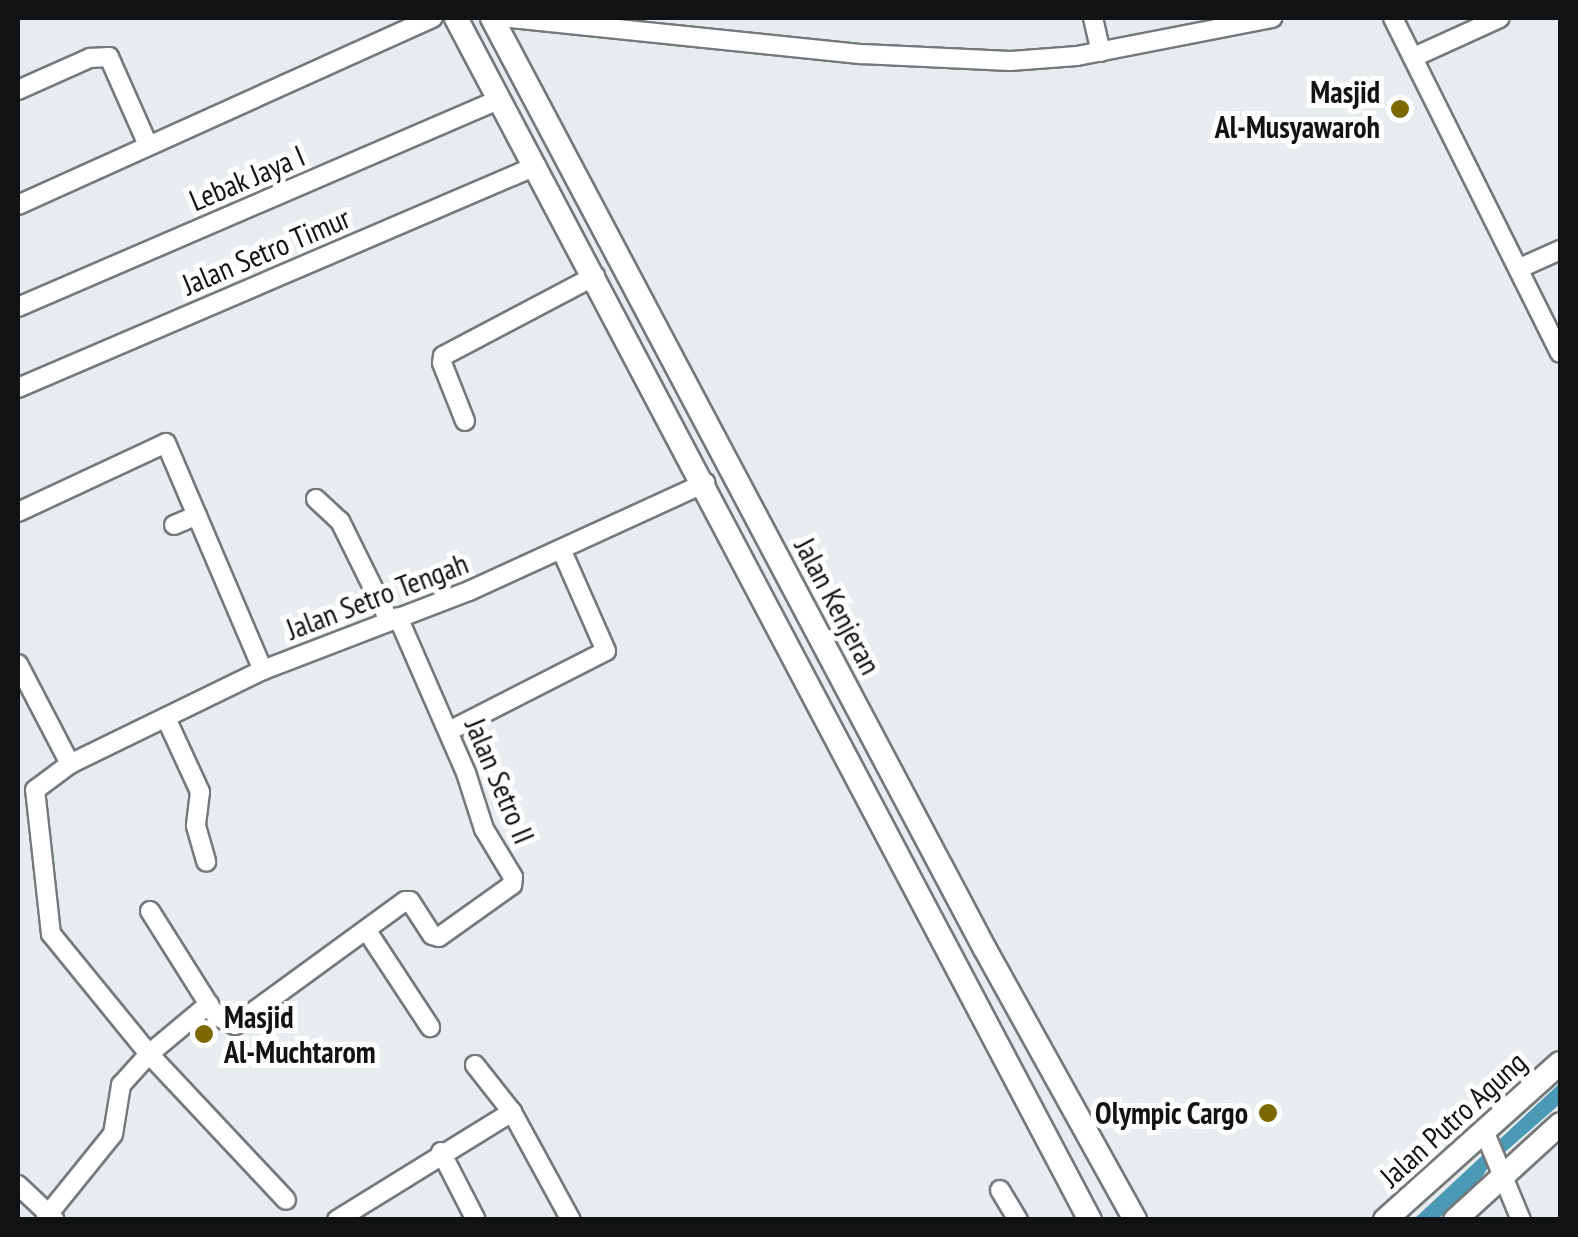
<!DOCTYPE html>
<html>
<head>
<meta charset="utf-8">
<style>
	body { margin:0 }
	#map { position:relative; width:1578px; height:1237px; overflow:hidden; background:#e7ecee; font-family:"PT Sans Narrow",sans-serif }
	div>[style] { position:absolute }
	.water>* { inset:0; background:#4a9ab6 }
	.roads { filter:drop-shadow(2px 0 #74797b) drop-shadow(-2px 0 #74797b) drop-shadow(0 2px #74797b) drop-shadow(0 -2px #74797b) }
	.minor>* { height:18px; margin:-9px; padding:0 9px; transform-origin:9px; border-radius:9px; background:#fff }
	.major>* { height:22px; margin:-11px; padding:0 11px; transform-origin:11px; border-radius:11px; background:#fff }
	.dots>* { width:28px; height:28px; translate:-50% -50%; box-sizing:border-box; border:5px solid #fff; border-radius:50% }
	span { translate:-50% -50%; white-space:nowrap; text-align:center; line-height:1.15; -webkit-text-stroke:10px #fff; paint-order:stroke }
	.poi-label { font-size:30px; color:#101213; font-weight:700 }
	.right { translate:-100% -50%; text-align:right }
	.left { translate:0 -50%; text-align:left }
	.street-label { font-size:30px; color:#101213 }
	.frame { position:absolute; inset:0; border:20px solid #101213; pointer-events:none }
</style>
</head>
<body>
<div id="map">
	<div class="water">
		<div style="clip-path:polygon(1560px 1083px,1560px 1104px,1489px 1166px,1479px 1182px,1438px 1219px,1413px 1220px)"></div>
	</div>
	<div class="roads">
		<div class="minor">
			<div style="left:511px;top:18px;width:353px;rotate:5.9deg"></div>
			<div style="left:862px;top:54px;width:148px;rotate:2.7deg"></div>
			<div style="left:1010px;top:61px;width:67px;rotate:-4.3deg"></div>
			<div style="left:1077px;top:56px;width:199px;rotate:-11deg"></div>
			<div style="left:1093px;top:18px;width:35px;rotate:77deg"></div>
			<div style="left:1393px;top:18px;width:374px;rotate:63.5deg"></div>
			<div style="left:1414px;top:57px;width:94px;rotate:-24.4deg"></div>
			<div style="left:18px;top:90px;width:79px;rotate:-24deg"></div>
			<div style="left:90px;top:58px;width:19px;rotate:-3deg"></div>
			<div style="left:109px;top:57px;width:96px;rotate:66.1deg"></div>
			<div style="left:18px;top:205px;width:455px;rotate:-24.3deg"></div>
			<div style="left:1520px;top:268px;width:44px;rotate:-24.2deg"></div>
			<div style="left:18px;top:307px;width:523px;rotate:-23.33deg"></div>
			<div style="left:18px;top:388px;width:564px;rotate:-23.2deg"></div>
			<div style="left:465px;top:421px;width:62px;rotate:-111.6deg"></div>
			<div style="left:442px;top:363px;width:7px;rotate:-82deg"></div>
			<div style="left:443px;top:356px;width:172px;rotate:-27.8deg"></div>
			<div style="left:316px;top:499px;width:33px;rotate:43deg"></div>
			<div style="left:340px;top:521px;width:110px;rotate:63.7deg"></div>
			<div style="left:18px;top:512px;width:163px;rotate:-25deg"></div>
			<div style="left:166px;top:443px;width:247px;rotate:66.9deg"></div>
			<div style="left:174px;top:525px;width:25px;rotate:-23deg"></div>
			<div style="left:18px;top:664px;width:113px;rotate:62.5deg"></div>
			<div style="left:166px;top:718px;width:81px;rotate:65.3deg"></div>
			<div style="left:200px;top:792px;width:34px;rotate:97deg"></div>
			<div style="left:196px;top:826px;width:37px;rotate:74deg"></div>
			<div style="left:449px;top:731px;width:176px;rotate:-27deg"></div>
			<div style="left:606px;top:651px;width:111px;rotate:-113.8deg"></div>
			<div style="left:150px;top:911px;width:124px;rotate:57.8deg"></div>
			<div style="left:216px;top:1016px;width:21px;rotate:25deg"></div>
			<div style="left:235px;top:1025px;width:210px;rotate:-36.1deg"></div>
			<div style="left:405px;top:901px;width:5px"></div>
			<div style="left:410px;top:901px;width:40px;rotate:57.1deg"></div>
			<div style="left:432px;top:935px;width:7px;rotate:16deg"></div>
			<div style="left:439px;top:937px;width:90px;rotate:-35.5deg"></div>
			<div style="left:512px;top:885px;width:8px;rotate:-83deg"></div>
			<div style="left:513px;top:877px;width:56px;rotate:-121.1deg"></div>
			<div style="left:484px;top:829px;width:59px;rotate:-107.8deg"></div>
			<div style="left:466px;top:773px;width:170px;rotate:-113.6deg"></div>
			<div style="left:367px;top:931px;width:115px;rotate:56.7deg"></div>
			<div style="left:209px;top:1004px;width:78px;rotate:140.2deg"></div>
			<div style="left:149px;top:1054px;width:200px;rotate:46.8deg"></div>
			<div style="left:475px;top:1065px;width:60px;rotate:51.8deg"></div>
			<div style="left:512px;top:1112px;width:123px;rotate:61.4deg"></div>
			<div style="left:1485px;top:1133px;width:94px;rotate:67.5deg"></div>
			<div style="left:441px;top:1152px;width:76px;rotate:62.8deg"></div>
			<div style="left:18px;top:1185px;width:50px;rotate:43.4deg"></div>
			<div style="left:1000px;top:1190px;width:35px;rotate:59deg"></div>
			<div style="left:46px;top:1217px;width:107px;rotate:-51.1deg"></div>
			<div style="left:113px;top:1134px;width:50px;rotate:-80.7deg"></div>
			<div style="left:121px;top:1085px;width:42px;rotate:-47.9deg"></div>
			<div style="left:149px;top:1054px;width:155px;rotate:-129.2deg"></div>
			<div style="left:51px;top:934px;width:145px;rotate:-96.3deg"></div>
			<div style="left:35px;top:790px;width:44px;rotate:-36.6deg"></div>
			<div style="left:70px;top:764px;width:215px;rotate:-26deg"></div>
			<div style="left:263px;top:670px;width:221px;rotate:-21deg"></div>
			<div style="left:469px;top:591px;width:260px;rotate:-24.6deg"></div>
			<div style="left:337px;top:1220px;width:206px;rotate:-31.7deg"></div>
		</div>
		<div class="major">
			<div style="left:456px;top:18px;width:1359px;rotate:62.19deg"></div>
			<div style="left:492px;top:18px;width:1053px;rotate:62.1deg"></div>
			<div style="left:985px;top:949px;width:310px;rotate:61deg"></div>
			<div style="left:1385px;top:1220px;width:235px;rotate:-41.9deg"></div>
			<div style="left:1455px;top:1220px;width:142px;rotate:-42.4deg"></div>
		</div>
	</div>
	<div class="dots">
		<div style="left:1400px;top:109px;background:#7a6800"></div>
		<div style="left:204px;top:1034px;background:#7a6800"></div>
		<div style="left:1268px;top:1113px;background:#7a6800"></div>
	</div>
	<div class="poi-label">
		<span class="right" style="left:1380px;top:109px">Masjid<br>Al-Musyawaroh</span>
		<span class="left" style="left:224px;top:1034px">Masjid<br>Al-Muchtarom</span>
		<span class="right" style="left:1248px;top:1113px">Olympic Cargo</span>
	</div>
	<div class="street-label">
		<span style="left:247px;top:178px;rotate:-23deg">Lebak Jaya I</span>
		<span style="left:266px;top:251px;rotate:-23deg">Jalan Setro Timur</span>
		<span style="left:377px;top:596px;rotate:-21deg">Jalan Setro Tengah</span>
		<span style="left:838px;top:606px;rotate:62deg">Jalan Kenjeran</span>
		<span style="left:500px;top:781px;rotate:67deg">Jalan Setro II</span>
		<span style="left:1453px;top:1119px;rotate:-42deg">Jalan Putro Agung</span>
	</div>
	<div class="frame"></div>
</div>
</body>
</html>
